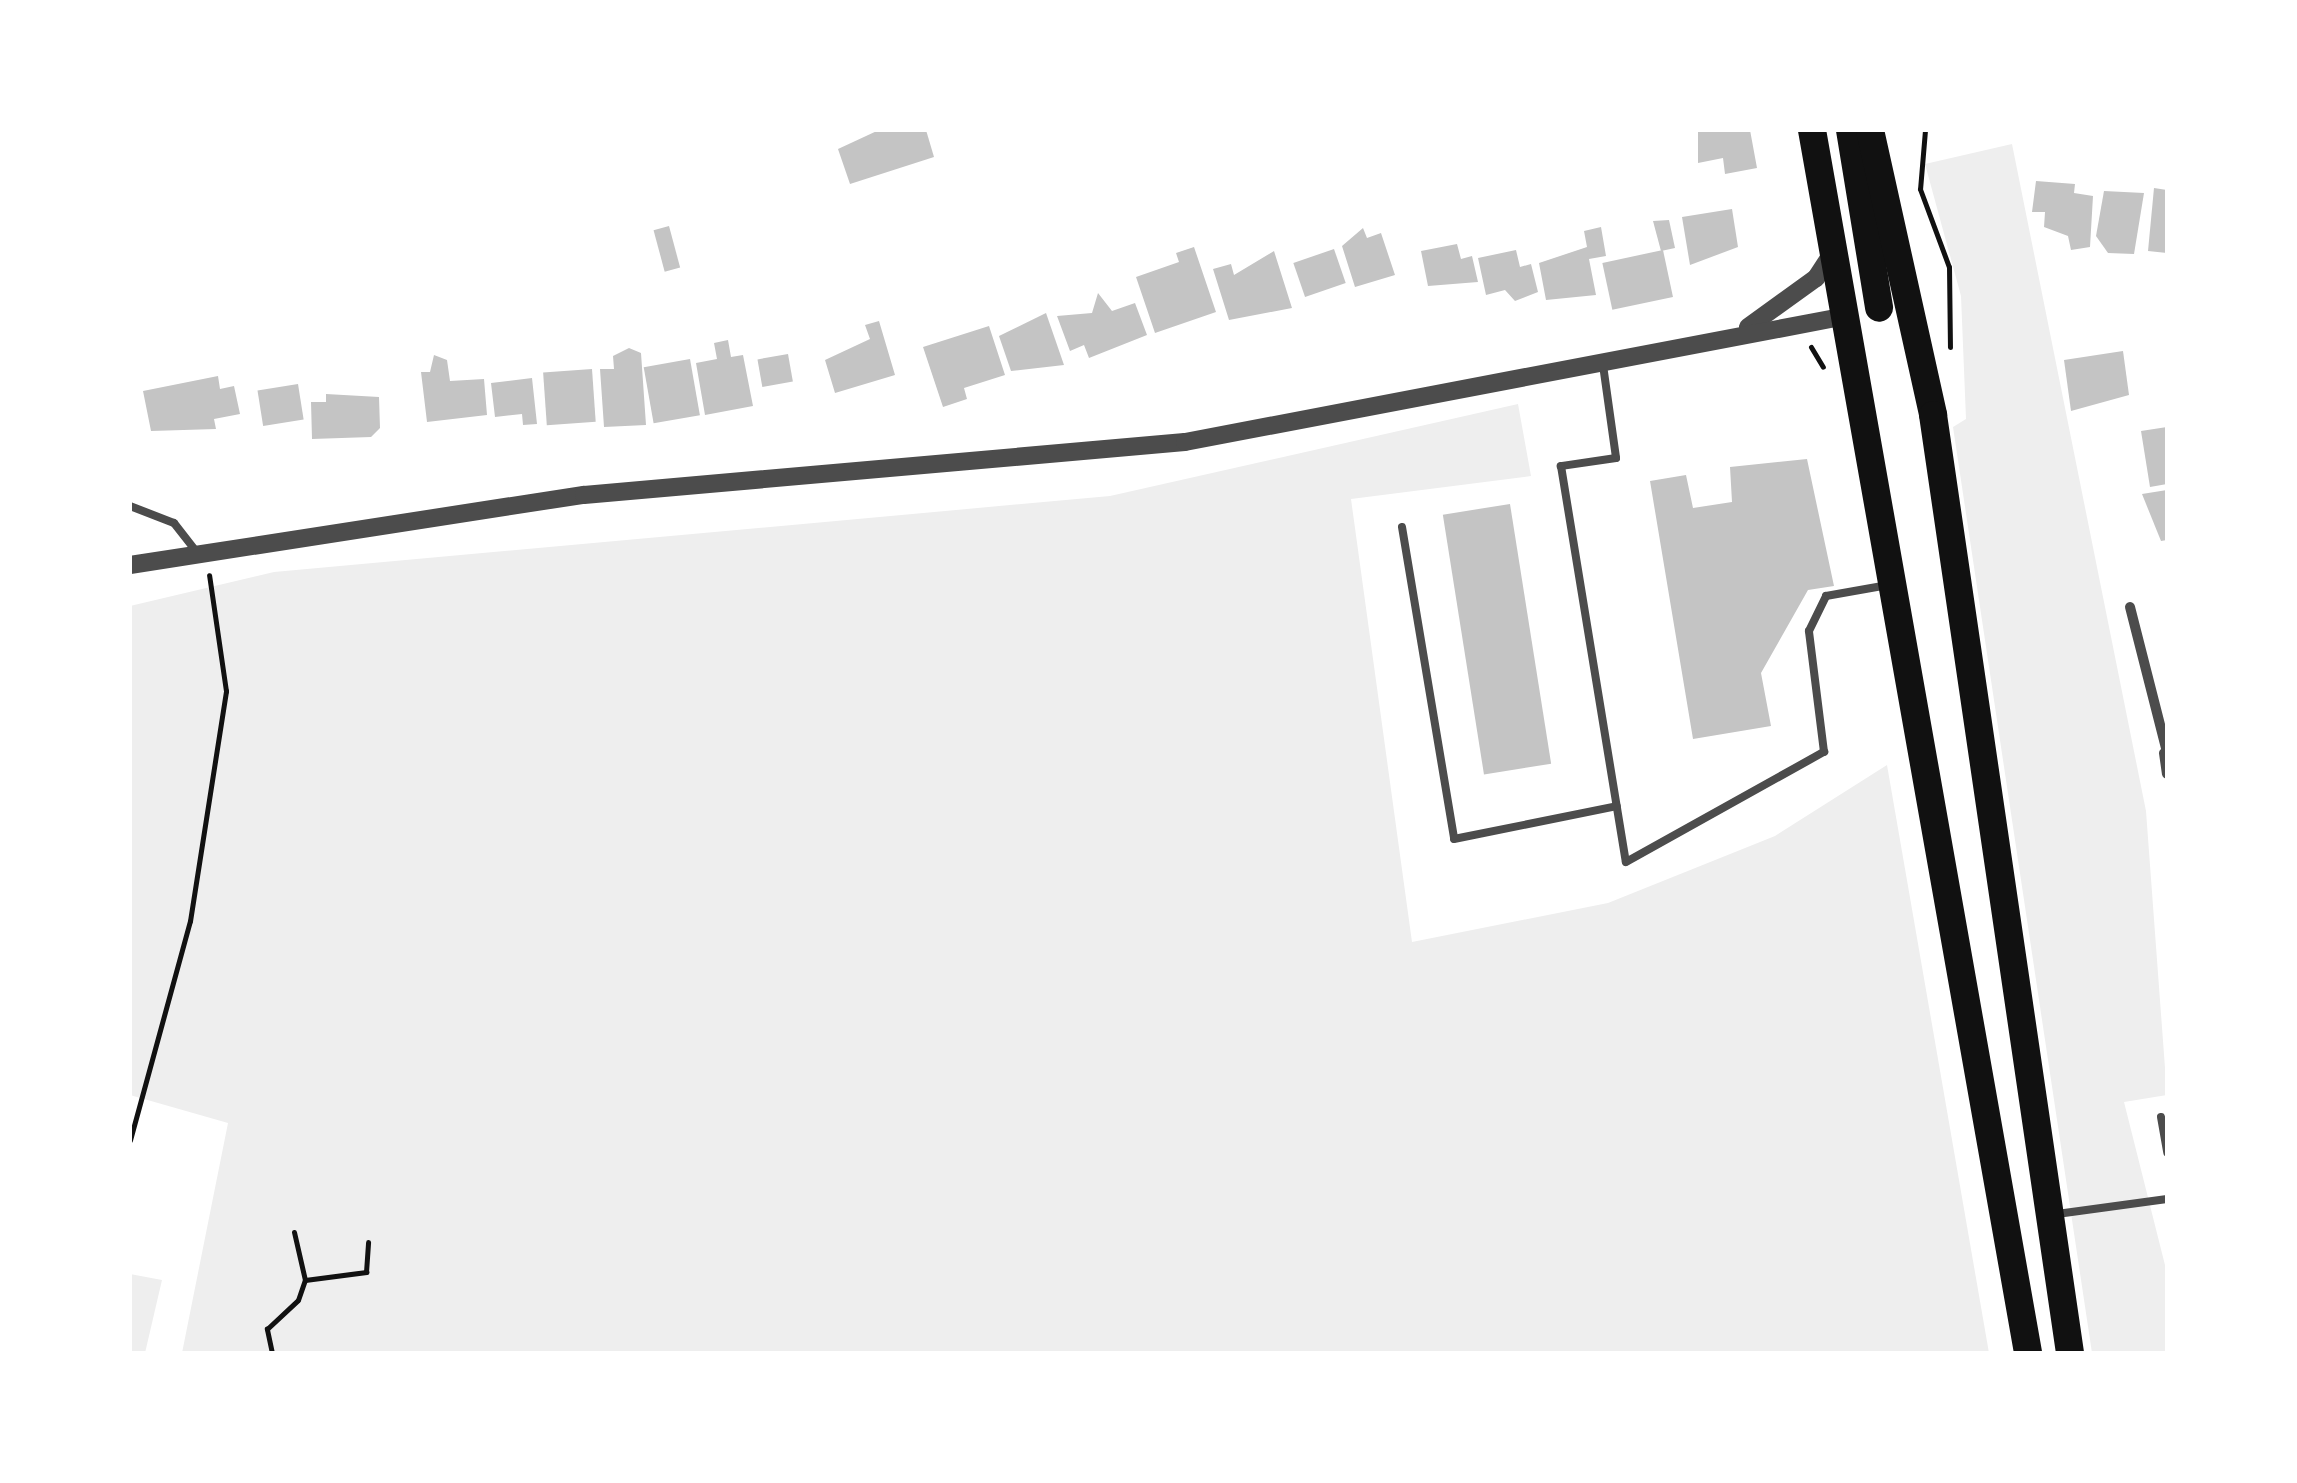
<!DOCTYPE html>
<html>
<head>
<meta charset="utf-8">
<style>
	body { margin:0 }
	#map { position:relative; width:2297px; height:1483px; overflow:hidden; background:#fff; font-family:Arial,sans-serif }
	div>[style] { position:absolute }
	.green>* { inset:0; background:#eee }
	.building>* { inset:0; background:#c4c4c4; transform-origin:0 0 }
	.path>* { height:5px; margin:-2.5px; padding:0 2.5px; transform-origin:2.5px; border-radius:2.5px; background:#111 }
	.service>* { height:8px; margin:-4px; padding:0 4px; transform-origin:4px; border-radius:4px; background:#4c4c4c }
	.minor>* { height:10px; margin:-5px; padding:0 5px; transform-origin:5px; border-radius:5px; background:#4c4c4c }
	.tertiary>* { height:18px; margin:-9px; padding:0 9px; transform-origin:9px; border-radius:9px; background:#4c4c4c }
	.trunk>* { height:28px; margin:-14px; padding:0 14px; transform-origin:14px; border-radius:14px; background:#111 }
	span { translate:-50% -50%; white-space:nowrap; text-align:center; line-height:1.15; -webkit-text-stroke:9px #fff; paint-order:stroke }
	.frame { position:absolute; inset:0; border:132px solid #fff; pointer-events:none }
</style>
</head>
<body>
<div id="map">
	<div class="green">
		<div style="clip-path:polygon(2012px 144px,2146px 811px,2167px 1095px,2124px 1102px,2167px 1273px,2167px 1353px,2092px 1353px,1953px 427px,1966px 419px,1961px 296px,1925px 164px)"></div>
		<div style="clip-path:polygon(1518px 404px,1531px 476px,1351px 499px,1412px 942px,1608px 903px,1775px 836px,1887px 765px,1989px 1353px,182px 1353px,228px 1123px,130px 1095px,130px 606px,274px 572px,1110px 496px)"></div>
		<div style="clip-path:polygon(130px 1274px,162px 1280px,145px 1353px,130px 1353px)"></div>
	</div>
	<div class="building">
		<div style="clip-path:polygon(879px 130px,926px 130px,934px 157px,850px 184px,838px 149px)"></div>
		<div style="clip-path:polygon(1698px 130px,1750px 130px,1757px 168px,1725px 174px,1723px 158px,1698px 163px)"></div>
		<div style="clip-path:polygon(2036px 181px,2075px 184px,2074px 193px,2093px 196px,2090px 247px,2071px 250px,2068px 236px,2044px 227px,2045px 212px,2032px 212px)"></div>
		<div style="clip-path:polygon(2154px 188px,2167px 190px,2167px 253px,2148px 251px)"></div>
		<div style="clip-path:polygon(2104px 191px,2144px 193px,2134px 254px,2108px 253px,2096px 236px)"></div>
		<div style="clip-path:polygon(1732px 209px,1738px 247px,1690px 265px,1682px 217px)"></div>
		<div style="clip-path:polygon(1669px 220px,1675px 248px,1661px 251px,1653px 221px)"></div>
		<div style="left:669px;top:226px;width:43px;height:16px;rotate:75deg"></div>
		<div style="clip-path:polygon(1601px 227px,1606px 256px,1589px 259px,1596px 295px,1546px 300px,1539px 263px,1587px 247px,1584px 231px)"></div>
		<div style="clip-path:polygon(1363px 228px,1367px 238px,1381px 233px,1395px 275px,1355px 287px,1342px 246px)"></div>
		<div style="clip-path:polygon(1457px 244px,1461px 259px,1472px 256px,1478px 282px,1428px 286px,1421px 251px)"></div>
		<div style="clip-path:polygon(1194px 247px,1216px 312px,1155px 333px,1136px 277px,1179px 262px,1176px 253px)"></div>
		<div style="left:1334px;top:249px;width:36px;height:43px;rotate:71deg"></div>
		<div style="clip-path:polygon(1516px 250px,1520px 267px,1531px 264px,1538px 292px,1515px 301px,1505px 290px,1486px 295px,1478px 258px)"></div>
		<div style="left:1663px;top:250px;width:48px;height:62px;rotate:78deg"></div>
		<div style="clip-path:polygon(1274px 251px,1292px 308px,1229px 320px,1213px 269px,1231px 264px,1234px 275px)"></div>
		<div style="clip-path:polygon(1098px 293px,1112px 311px,1135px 303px,1147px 335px,1089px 358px,1084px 345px,1070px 351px,1057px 316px,1092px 313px)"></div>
		<div style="clip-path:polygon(1046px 313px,1064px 365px,1011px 371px,999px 336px)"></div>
		<div style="clip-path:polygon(879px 321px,895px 375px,835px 393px,825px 360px,870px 339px,865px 325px)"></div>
		<div style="clip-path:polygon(989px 326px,1005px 375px,964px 388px,967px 399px,943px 407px,923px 347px)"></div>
		<div style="clip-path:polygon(728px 340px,731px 357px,743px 355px,753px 406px,705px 415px,696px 363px,717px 359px,714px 343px)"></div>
		<div style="clip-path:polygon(629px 348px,641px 353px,646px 425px,604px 427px,600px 369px,614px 369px,613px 356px)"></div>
		<div style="clip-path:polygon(2123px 351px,2129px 395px,2071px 411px,2064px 360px)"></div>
		<div style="left:788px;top:354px;width:28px;height:31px;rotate:80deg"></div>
		<div style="clip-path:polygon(434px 355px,447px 360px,450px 381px,484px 379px,487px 415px,427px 422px,421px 372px,430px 372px)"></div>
		<div style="left:690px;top:359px;width:57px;height:47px;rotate:80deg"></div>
		<div style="left:592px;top:369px;width:53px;height:49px;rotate:86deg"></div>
		<div style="clip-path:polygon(218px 376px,220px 389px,234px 386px,240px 414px,214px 419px,216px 429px,151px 431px,143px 391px)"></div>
		<div style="clip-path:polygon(532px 378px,537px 424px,523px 425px,522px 414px,495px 417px,491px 383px)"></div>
		<div style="left:298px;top:384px;width:36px;height:41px;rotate:81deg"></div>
		<div style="clip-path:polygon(326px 394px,379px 397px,380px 428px,371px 437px,312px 439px,311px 402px,326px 402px)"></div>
		<div style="clip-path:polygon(2167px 427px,2167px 484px,2150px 487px,2141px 431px)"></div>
		<div style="clip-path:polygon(1807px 459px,1834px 586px,1808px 590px,1761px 673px,1771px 726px,1693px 739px,1650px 481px,1686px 475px,1693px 508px,1732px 502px,1730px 467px)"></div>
		<div style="clip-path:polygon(2167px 490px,2167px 540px,2161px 541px,2142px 494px)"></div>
		<div style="left:1510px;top:504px;width:263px;height:68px;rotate:81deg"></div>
	</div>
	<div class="path">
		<div style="left:1925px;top:130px;width:59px;rotate:94.8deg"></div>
		<div style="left:1920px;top:189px;width:83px;rotate:69.6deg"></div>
		<div style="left:1949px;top:267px;width:80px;rotate:89.3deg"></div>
		<div style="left:1811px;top:347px;width:23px;rotate:59deg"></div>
		<div style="left:130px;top:1140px;width:227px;rotate:-74.7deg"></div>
		<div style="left:190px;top:921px;width:233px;rotate:-81.1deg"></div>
		<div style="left:226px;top:691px;width:117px;rotate:-98.3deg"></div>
		<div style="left:294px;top:1232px;width:49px;rotate:77.1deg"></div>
		<div style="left:272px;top:1353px;width:25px;rotate:-102deg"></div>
		<div style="left:267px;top:1329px;width:42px;rotate:-43.1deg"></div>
		<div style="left:298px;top:1300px;width:21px;rotate:-71deg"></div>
		<div style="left:305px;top:1280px;width:62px;rotate:-7.5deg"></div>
		<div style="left:366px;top:1272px;width:30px;rotate:-86deg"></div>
	</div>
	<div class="service">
		<div style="left:1603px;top:365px;width:94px;rotate:82deg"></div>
		<div style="left:1616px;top:458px;width:56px;rotate:171.7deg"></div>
		<div style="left:1561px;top:466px;width:401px;rotate:80.7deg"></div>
		<div style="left:1626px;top:862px;width:227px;rotate:-29.1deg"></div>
		<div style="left:1824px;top:752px;width:122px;rotate:-97.1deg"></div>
		<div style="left:1809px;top:631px;width:39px;rotate:-64deg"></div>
		<div style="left:1826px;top:596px;width:63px;rotate:-10.1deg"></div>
		<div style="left:130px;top:506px;width:47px;rotate:21.1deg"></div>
		<div style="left:174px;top:523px;width:36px;rotate:52deg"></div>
		<div style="left:1402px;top:527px;width:316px;rotate:80.5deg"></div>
		<div style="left:1454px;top:839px;width:166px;rotate:-11.4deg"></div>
		<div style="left:2161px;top:1117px;width:36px;rotate:80deg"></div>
		<div style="left:2057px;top:1214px;width:111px;rotate:-7.8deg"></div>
	</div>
	<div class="minor">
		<div style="left:2130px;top:607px;width:150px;rotate:75.7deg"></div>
		<div style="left:2164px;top:753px;width:21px;rotate:82deg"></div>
	</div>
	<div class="tertiary">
		<div style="left:1748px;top:327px;width:84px;rotate:-35.8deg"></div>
		<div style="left:1816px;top:278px;width:33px;rotate:-57deg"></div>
		<div style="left:130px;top:565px;width:459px;rotate:-8.8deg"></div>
		<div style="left:584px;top:495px;width:603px;rotate:-5.04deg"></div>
		<div style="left:1185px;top:442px;width:673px;rotate:-10.79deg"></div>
	</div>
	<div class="trunk">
		<div style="left:1812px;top:130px;width:1242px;rotate:79.98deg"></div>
		<div style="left:1850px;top:130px;width:180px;rotate:80.7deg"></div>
		<div style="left:1870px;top:130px;width:292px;rotate:77.5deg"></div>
		<div style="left:1933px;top:415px;width:948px;rotate:81.69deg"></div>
	</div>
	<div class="frame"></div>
</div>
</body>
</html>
